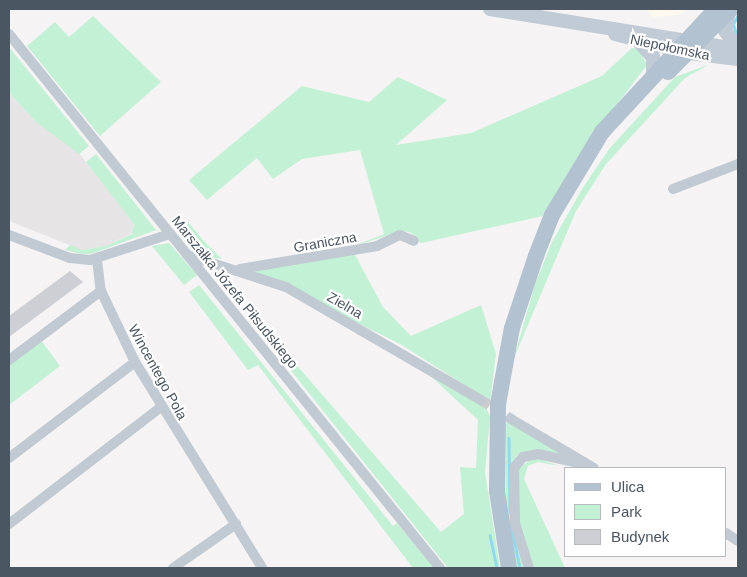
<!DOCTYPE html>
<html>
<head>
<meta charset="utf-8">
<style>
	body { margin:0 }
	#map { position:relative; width:747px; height:577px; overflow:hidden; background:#f5f3f3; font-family:Arial,sans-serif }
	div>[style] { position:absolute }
	.commercial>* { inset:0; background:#fdf9ef }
	.education>* { inset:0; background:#e6e4e5 }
	.green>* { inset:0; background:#c3f1d5 }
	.stream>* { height:2.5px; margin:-1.25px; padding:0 1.25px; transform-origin:1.25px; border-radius:1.25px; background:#90daee }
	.building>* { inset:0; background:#cdcfd5 }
	.street-tunnel>* { height:10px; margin-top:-5px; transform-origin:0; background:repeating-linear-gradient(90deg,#caccce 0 10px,transparent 0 15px) }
	.street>* { height:10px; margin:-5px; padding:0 5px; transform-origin:5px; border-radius:5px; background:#c1cad2 }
	.secondary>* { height:14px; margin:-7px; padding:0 7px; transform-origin:7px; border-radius:7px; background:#c1cbd6 }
	.primary>* { height:16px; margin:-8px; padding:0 8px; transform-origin:8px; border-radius:8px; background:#b3c2d1 }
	span { translate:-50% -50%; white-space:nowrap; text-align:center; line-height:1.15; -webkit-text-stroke:4.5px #fff; paint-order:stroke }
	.street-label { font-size:14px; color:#4a5661 }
	.frame { position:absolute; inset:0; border:10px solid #4a5661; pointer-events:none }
	.legend { position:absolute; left:564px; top:467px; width:162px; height:90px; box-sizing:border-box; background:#fff; border:1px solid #b7bbc0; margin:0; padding:6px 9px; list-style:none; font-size:15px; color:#4a5661 }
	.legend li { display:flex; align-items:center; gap:10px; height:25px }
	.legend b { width:25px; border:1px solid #b7bbc0 }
</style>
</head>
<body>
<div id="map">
	<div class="commercial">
		<div style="clip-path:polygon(646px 9px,687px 9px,678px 15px,653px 17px)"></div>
	</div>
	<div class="education">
		<div style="clip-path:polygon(9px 93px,36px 122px,79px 153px,134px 223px,132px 233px,106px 246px,82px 250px,9px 221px)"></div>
	</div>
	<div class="green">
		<div style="clip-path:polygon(93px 16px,161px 82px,100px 136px,27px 46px,55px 22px,69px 37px)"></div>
		<div style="clip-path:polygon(9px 47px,89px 146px,79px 154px,36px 122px,9px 93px)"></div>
		<div style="clip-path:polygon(632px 48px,639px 49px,647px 65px,582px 150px,543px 216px,421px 243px,410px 232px,401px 231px,351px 247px,384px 234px,360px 150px,302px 159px,273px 179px,257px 158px,207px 200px,189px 180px,302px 86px,369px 102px,398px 77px,447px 100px,396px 145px,471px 133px,602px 76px)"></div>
		<div style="clip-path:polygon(708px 65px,685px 78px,606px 164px,576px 211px,514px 358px,535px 284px,552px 242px,582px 189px,609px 149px,675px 77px)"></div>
		<div style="clip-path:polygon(96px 154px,156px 230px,91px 254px,81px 254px,65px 250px,70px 245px,82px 250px,106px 246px,132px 234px,134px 224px,86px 162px)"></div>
		<div style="clip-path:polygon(188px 222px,203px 240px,222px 259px,195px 255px,177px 231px)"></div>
		<div style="clip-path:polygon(169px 243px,197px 275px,184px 285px,152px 246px)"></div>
		<div style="clip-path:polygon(354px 253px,383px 307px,411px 336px,481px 305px,496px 354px,490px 401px,400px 344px,253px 271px)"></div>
		<div style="clip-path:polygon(199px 285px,393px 526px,397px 523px,434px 568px,413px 568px,258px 365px,248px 370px,189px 292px)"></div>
		<div style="clip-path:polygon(40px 339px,60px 366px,9px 405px,9px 364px)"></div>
		<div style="clip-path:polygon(287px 354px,441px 532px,464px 514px,460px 467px,476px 468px,478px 420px,424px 370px,485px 405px,490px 417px,485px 472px,500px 568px,448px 568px,281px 358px)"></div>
		<div style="clip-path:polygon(509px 421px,566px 457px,528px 451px,517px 455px,512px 467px,526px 568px,516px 568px,506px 513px,505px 424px)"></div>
		<div style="clip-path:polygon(534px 457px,559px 466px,538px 462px,528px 466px,524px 479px,565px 568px,534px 568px,517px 519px,519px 468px)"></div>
	</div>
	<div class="stream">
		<div style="left:736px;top:34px;width:10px;rotate:-107deg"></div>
		<div style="left:733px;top:24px;width:10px;rotate:-61deg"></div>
		<div style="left:509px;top:438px;width:74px;rotate:89.2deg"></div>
		<div style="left:511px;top:525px;width:44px;rotate:78.2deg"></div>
		<div style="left:490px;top:535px;width:34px;rotate:78deg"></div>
	</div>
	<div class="building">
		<div style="clip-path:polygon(70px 271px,83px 282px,9px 337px,9px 316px)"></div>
	</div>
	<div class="street-tunnel">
		<div style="left:481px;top:400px;width:36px;rotate:32deg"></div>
	</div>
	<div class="street">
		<div style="left:9px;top:34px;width:686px;rotate:51.09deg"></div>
		<div style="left:673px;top:189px;width:70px;rotate:-21deg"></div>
		<div style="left:9px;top:235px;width:65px;rotate:20.7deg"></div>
		<div style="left:70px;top:258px;width:20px;rotate:6deg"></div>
		<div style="left:90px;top:260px;width:84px;rotate:-18deg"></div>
		<div style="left:187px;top:255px;width:104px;rotate:17.9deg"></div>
		<div style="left:286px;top:287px;width:225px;rotate:30.1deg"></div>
		<div style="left:97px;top:260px;width:31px;rotate:83deg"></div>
		<div style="left:101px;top:291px;width:79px;rotate:64.4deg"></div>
		<div style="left:135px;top:362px;width:242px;rotate:58.3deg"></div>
		<div style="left:240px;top:269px;width:139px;rotate:-9.5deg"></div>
		<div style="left:377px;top:246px;width:25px;rotate:-26deg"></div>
		<div style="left:400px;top:235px;width:15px;rotate:23deg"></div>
		<div style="left:9px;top:360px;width:115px;rotate:-36.9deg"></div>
		<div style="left:511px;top:419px;width:96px;rotate:30.6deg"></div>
		<div style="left:9px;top:458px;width:158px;rotate:-37.3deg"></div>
		<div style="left:9px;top:524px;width:192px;rotate:-37.6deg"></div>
		<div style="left:726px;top:533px;width:14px;rotate:34deg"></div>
		<div style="left:173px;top:568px;width:77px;rotate:-34.9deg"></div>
		<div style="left:529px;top:568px;width:47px;rotate:-107.3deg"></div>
		<div style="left:515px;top:523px;width:55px;rotate:-91deg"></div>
		<div style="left:514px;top:468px;width:14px;rotate:-51deg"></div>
		<div style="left:523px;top:457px;width:15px;rotate:-11deg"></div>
		<div style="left:538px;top:454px;width:46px;rotate:12.5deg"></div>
	</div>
	<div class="secondary">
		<div style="left:490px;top:9px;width:251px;rotate:9.2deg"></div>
		<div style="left:729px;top:11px;width:20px;rotate:101deg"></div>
		<div style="left:725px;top:31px;width:21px;rotate:51deg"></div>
		<div style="left:615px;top:34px;width:76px;rotate:14.4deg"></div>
		<div style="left:689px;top:53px;width:49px;rotate:7deg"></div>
		<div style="left:639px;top:42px;width:21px;rotate:47deg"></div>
		<div style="left:653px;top:57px;width:16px;rotate:90deg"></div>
	</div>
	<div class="primary">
		<div style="left:668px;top:72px;width:89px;rotate:-45deg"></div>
		<div style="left:509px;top:568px;width:78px;rotate:-98.9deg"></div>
		<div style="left:497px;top:491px;width:87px;rotate:-89.3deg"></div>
		<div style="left:498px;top:404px;width:77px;rotate:-79.6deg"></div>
		<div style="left:512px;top:328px;width:76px;rotate:-71.6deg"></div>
		<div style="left:536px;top:256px;width:44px;rotate:-68.7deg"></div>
		<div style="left:552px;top:215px;width:97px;rotate:-58.9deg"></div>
		<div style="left:602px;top:132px;width:168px;rotate:-47.2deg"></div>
	</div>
	<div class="street-label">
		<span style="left:670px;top:47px;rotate:12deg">Niepołomska</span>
		<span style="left:325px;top:242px;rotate:-10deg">Graniczna</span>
		<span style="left:235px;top:292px;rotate:51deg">Marszałka Józefa Piłsudskiego</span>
		<span style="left:345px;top:305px;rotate:30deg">Zielna</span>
		<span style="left:158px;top:372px;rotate:61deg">Wincentego Pola</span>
	</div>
	<div class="frame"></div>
	<ul class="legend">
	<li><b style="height:6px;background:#b3c2d1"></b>Ulica</li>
	<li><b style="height:14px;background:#c3f1d5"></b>Park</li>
	<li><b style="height:14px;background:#cdcfd5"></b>Budynek</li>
	</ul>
</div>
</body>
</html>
